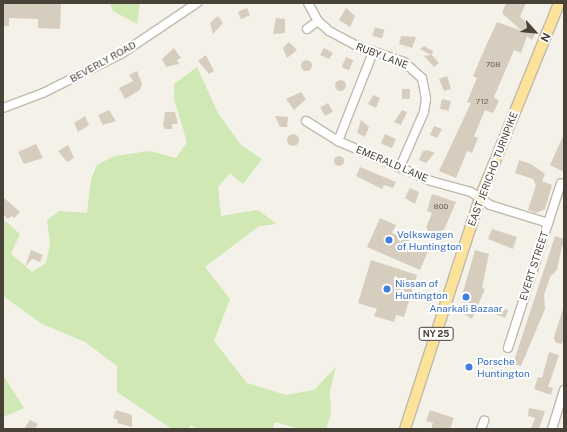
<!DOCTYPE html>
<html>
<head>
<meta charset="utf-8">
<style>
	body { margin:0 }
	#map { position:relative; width:567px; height:432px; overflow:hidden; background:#f4f1e9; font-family:"Public Sans",sans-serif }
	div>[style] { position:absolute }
	.green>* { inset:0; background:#d0e8b3 }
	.building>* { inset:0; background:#d6cdbf; transform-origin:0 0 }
	.round { border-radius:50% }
	.roads { filter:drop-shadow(1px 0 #c0b9ac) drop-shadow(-1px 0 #c0b9ac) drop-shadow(0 1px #c0b9ac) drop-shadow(0 -1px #c0b9ac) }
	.minor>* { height:8px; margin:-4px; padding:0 4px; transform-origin:4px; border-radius:4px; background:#fff }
	.major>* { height:10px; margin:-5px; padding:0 5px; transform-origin:5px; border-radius:5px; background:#fde29a }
	.dots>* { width:11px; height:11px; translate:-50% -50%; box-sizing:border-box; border:2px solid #fff; border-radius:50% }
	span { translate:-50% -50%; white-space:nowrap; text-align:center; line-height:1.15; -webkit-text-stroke:4px #fff; paint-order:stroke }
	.number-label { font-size:8px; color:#6c655a }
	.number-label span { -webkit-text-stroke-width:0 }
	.shield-label span { padding:1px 3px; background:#fff; border:1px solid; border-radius:3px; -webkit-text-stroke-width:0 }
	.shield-label { font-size:9px; color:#484238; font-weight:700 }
	.street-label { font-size:10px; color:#484238 }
	.shop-label { font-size:10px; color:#366cbe }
	.left { translate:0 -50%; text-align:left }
	.frame { position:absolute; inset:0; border:4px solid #484238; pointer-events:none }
	.north { position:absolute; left:515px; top:12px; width:40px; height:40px; -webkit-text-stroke:3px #fff; paint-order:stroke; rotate:117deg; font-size:11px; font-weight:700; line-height:16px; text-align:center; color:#484238 }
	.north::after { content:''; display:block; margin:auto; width:14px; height:18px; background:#484238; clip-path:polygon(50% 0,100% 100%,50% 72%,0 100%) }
</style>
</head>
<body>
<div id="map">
	<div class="green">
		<div style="clip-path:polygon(110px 3px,140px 3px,137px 24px,113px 11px)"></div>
		<div style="clip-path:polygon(197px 67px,218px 113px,241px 145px,262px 159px,243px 184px,230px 173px,218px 187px,221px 216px,258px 210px,277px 224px,259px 226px,205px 267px,230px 299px,214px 341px,247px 383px,286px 395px,314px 390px,336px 367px,330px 392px,331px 414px,326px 429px,300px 429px,275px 422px,272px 429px,197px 429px,191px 425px,189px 429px,172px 429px,117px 392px,117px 366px,85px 342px,42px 324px,3px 296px,3px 219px,20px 234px,11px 254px,32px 272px,46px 263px,50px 243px,47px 220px,59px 211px,87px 213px,91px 179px,97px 165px,114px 156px,150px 151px,176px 158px,187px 142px,174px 99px,174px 84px)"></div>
		<div style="clip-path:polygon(3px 375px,24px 408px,3px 417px)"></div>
	</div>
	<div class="building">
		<div style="clip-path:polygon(3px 3px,61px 3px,60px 29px,38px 28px,38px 19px,9px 18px,9px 26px,3px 26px)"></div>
		<div style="clip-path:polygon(506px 3px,526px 3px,520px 17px,536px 31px,532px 40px,527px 36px,521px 53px,514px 50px,494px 97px,499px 101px,493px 113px,485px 110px,474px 136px,478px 138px,472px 153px,467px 151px,456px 178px,439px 171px,471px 103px,467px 102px,477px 78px,473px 76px,485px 48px,497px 22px,522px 31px,502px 13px)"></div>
		<div style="left:247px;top:8px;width:8px;height:10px;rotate:67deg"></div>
		<div style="clip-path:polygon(346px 8px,355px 16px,350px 27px,339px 20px)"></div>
		<div style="clip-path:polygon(218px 16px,223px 23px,213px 34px,210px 23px)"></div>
		<div style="clip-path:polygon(276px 18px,285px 19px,285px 33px,273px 34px)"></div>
		<div style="left:375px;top:27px;width:10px;height:9px;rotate:17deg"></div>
		<div style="clip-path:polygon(401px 36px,416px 37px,412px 48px,399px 44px)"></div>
		<div style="clip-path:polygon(289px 42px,297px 50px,287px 58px,283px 48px)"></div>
		<div style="clip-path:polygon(424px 46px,433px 51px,432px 55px,439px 63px,434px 67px,424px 56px,431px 55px,420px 49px)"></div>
		<div style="clip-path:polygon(174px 48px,181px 58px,177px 60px,179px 64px,166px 67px,162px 59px)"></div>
		<div style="clip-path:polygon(324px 48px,333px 53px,329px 59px,320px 55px)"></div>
		<div style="clip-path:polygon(206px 55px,214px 71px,209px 74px,198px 61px)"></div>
		<div style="left:346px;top:57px;width:8px;height:11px;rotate:23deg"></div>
		<div class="round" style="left:300.5px;top:59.5px;width:11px;height:11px"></div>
		<div style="clip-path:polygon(137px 71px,142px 84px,140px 90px,125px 99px,119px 88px,133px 81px,129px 75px)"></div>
		<div style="clip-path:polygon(447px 76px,451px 89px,444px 91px,439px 79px)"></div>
		<div class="round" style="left:334.5px;top:79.5px;width:11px;height:11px"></div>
		<div style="left:410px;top:89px;width:10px;height:8px;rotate:90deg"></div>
		<div style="clip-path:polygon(301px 92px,306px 99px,294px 110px,286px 99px)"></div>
		<div style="clip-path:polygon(373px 95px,380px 98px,376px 108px,368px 104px)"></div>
		<div style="left:442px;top:99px;width:9px;height:10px;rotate:13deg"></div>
		<div style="left:328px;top:103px;width:10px;height:9px;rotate:61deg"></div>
		<div style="clip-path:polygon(109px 110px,116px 121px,103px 125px,98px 115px)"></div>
		<div style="clip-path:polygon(402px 110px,407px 112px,401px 125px,394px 122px)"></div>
		<div style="clip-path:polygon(165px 112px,175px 112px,178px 124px,172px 124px,172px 129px,165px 129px,163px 125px)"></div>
		<div style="clip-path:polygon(85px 116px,89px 125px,78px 132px,74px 123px)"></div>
		<div style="clip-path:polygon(275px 116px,288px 117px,287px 127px,280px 127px)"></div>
		<div style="clip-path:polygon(361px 120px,369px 127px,365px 137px,357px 133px)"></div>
		<div style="clip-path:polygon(434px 126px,442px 129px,437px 138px,430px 135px)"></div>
		<div style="left:385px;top:134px;width:12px;height:10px;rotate:24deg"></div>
		<div style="clip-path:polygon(564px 134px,564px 172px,550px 165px)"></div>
		<div class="round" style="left:287px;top:134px;width:12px;height:12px"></div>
		<div style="clip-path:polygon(36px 144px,43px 158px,24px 164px,18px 152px)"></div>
		<div style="clip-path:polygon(68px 145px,74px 158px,67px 162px,58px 151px)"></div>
		<div style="clip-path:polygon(427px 150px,435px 153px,426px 163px,419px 160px,423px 151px)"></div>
		<div class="round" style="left:334px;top:156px;width:10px;height:10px"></div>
		<div style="clip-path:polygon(519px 160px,531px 164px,545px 174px,542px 181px,552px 185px,545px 209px,536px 213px,528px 210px,536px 185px,533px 179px,515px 173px)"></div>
		<div style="clip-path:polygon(360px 167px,396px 182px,393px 188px,384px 185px,382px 189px,356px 176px)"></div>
		<div style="clip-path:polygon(410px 188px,419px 192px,415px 204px,405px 198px)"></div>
		<div style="clip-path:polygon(432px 194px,456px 202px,441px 237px,425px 230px,432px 213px,427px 211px)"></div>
		<div style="clip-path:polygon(3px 197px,20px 212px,14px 218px,12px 216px,8px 219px,3px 214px)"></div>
		<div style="clip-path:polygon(380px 218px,396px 225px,392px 233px,429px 249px,420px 270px,367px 247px)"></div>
		<div style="clip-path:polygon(492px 229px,517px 237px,513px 249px,488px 239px)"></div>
		<div style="clip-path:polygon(555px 236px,564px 239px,564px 247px,562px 246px,557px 270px,550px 277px,544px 295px,545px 309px,521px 366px,513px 364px)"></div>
		<div style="clip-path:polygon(31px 250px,43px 255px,40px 262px,32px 259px,25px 267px)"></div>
		<div style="clip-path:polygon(475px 250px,489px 254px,482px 288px,485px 289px,472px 319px,458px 310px,464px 300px,461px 299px)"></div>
		<div style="clip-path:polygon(371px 260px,417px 275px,404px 317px,396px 315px,394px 322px,374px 316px,377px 309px,358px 303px)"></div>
		<div style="clip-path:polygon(498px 307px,508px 310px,505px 318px,495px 314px)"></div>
		<div style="clip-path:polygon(563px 309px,564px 340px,561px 344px,555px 342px,554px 337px)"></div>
		<div style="clip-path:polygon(549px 352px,559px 355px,548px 387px,553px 388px,551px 395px,534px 389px,538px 377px,542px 378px)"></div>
		<div style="left:502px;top:369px;width:12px;height:8px;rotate:20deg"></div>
		<div style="clip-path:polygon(529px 408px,545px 411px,539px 429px,531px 429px,535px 418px,528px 416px)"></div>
		<div style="clip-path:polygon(116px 410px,132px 415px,132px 427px,117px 423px,118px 420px,113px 418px)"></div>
		<div style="clip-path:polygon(430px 410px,454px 418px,450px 429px,431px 429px,433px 423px,426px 421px)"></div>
		<div style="clip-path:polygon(30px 420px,38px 424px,35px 429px,24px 429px)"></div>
	</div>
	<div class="roads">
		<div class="minor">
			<div style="left:308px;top:3px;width:21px;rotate:61deg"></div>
			<div style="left:318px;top:21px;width:15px;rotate:42deg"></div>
			<div style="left:329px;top:31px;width:30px;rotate:28deg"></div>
			<div style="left:355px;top:45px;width:52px;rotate:19.1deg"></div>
			<div style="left:404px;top:62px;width:24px;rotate:42deg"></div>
			<div style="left:422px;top:78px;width:21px;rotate:79deg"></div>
			<div style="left:426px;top:99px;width:13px;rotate:99deg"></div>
			<div style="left:424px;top:112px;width:60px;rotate:113.6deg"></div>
			<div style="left:307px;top:29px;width:14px;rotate:-36deg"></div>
			<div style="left:3px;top:108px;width:43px;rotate:-20.6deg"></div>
			<div style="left:43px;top:93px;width:87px;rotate:-26.6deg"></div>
			<div style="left:121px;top:54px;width:92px;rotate:-33.9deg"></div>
			<div style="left:306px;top:121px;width:38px;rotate:32deg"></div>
			<div style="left:338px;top:141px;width:101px;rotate:23.3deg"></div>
			<div style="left:431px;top:181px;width:41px;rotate:15.4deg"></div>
			<div style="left:471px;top:192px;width:23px;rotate:34deg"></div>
			<div style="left:490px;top:205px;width:61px;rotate:17.2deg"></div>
			<div style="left:338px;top:141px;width:96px;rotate:-68.5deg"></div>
			<div style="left:508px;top:348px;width:173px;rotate:-72.2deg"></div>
			<div style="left:481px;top:429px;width:9px;rotate:-69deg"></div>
			<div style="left:552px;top:429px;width:41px;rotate:-72.9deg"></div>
		</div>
		<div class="major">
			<div style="left:405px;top:429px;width:243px;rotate:-72deg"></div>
			<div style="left:480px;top:198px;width:210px;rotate:-67.9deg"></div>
		</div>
	</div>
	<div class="dots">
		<div style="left:389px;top:240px;background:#3f7fe0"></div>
		<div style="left:387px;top:289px;background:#3f7fe0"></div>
		<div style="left:466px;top:297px;background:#3f7fe0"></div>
		<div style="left:469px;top:367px;background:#3f7fe0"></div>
	</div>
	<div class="number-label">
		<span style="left:493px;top:65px">708</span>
		<span style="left:482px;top:102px">712</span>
		<span style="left:441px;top:207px">800</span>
	</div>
	<div class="shield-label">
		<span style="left:436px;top:334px">NY 25</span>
	</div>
	<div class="street-label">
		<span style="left:382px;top:56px;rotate:21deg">RUBY LANE</span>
		<span style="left:103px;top:62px;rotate:-29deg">BEVERLY ROAD</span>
		<span style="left:392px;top:164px;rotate:23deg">EMERALD LANE</span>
		<span style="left:493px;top:169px;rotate:-69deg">EAST JERICHO TURNPIKE</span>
		<span style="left:534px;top:266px;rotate:-72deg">EVERT STREET</span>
	</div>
	<div class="shop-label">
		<span class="left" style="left:397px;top:240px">Volkswagen<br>of Huntington</span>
		<span class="left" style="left:395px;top:289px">Nissan of<br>Huntington</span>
		<span style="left:466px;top:309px">Anarkali Bazaar</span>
		<span class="left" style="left:477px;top:367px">Porsche<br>Huntington</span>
	</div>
	<div class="frame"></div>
	<div class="north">N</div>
</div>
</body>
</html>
